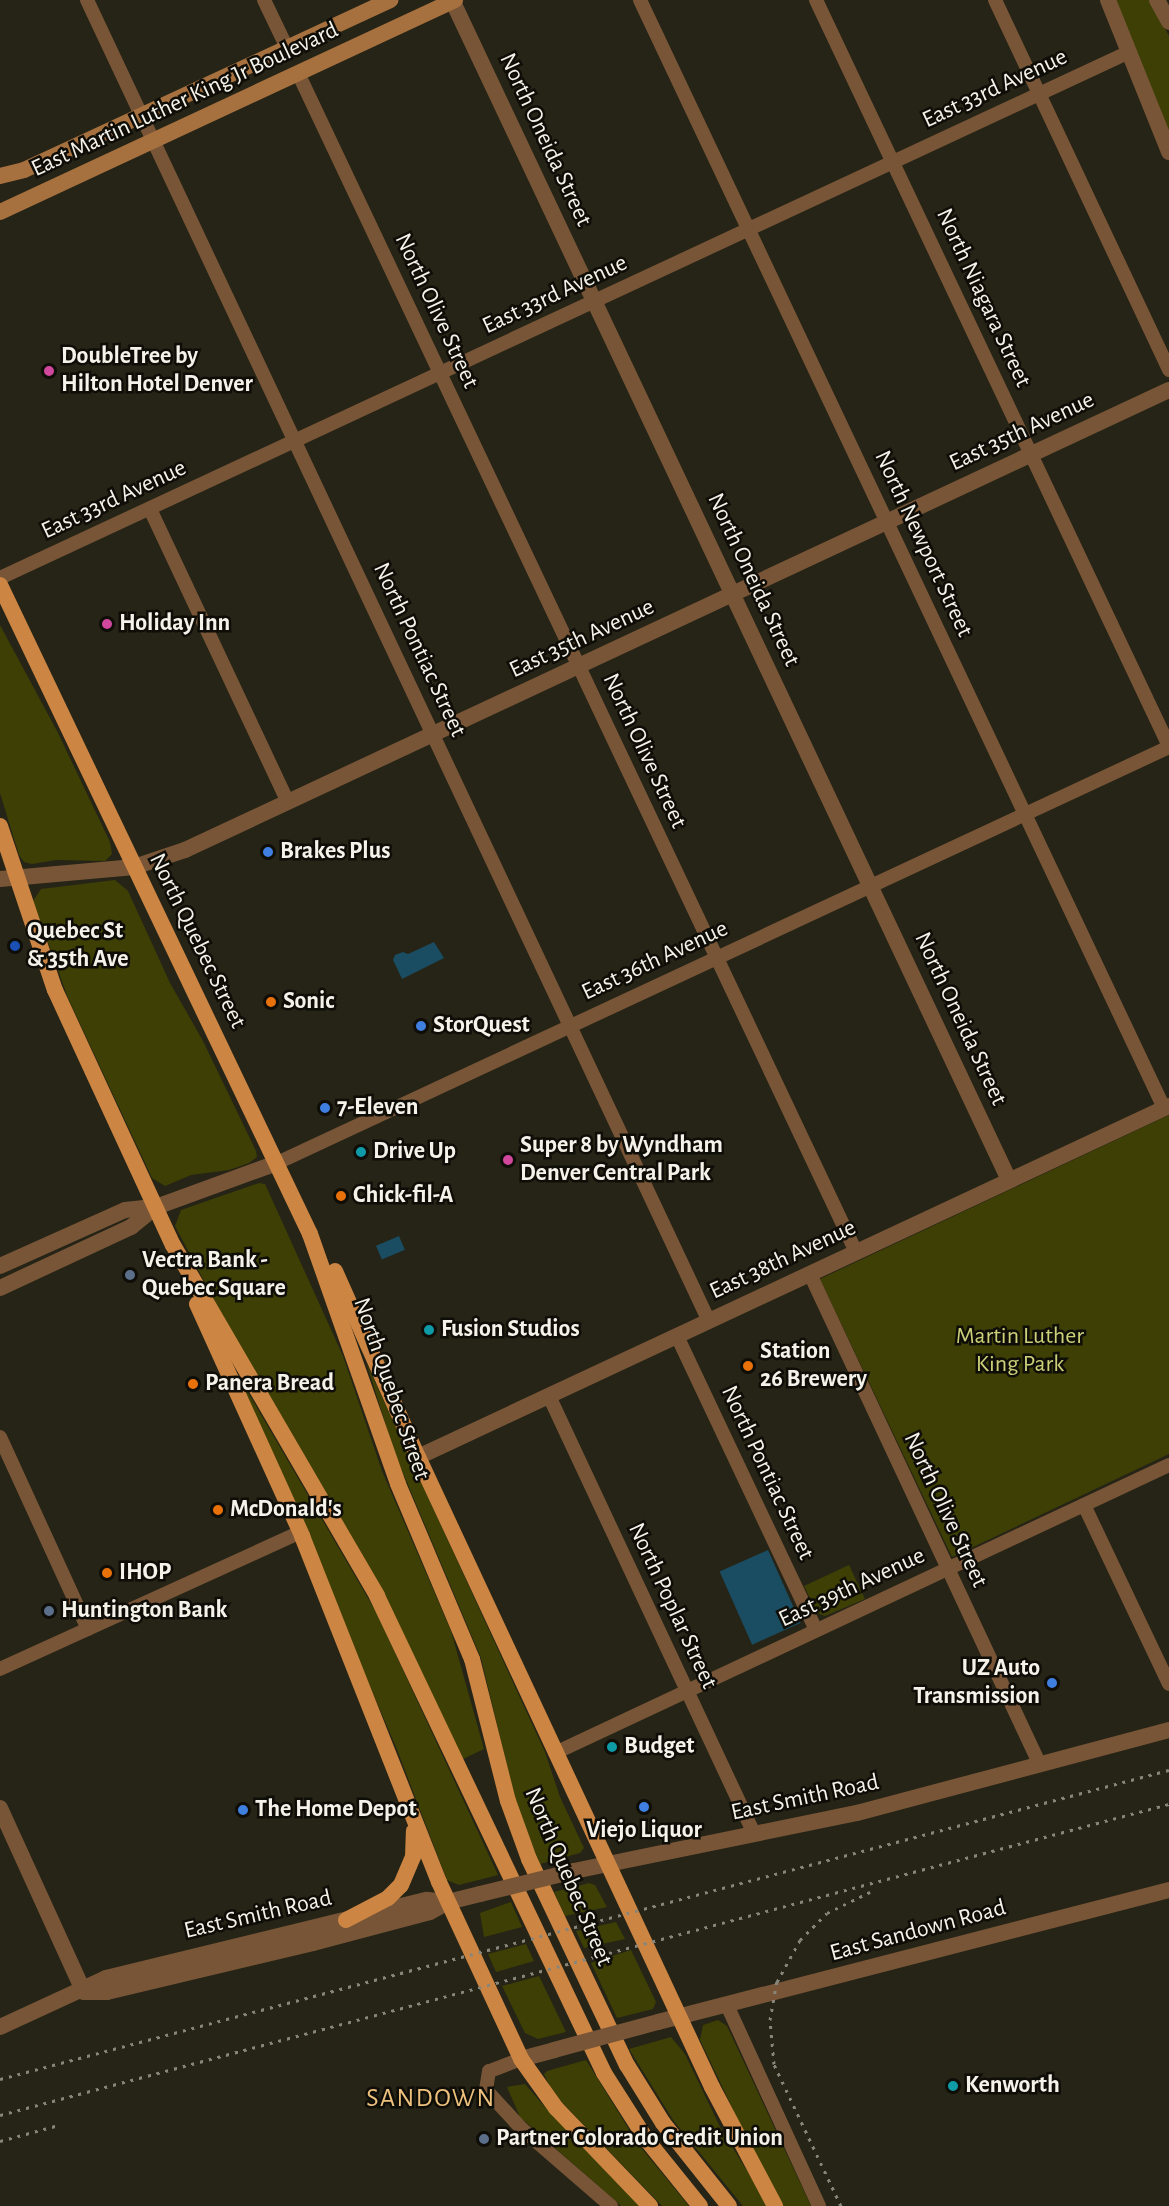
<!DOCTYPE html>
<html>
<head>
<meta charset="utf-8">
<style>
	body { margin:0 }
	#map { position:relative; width:1169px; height:2206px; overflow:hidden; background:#262416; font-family:"Alegreya Sans",sans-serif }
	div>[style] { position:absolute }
	.green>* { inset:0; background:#3e3f05 }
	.water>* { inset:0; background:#1a4c62; transform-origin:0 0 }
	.minor>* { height:14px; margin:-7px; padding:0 7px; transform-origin:7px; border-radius:7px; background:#785537 }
	.tertiary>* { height:16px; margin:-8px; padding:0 8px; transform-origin:8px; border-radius:8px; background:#785537 }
	.secondary>* { height:16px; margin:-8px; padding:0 8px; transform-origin:8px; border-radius:8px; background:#a7713f }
	.primary>* { height:16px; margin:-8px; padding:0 8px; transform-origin:8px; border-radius:8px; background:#cc8543 }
	.rail>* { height:3px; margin-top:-1.5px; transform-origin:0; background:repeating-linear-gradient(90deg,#88867a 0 3px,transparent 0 9px) }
	.tertiary-bridge>* { height:16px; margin:-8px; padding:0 8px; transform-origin:8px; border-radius:8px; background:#785537 }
	.dots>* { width:16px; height:16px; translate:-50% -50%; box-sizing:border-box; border:3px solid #0e0d07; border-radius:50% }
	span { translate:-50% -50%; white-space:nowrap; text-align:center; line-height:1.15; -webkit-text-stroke:5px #0e0d07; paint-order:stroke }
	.street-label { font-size:24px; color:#f4f2e9 }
	.poi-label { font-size:24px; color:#f4f2e9; font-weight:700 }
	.left { translate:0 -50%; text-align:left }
	.right { translate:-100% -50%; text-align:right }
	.park-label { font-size:24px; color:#ccd078 }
	.neighbourhood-label { font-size:26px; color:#eec17d; letter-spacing:1.5px }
</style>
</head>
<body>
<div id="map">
	<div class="green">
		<div style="clip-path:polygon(1116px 0,1150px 0,1169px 36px,1169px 133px)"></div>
		<div style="clip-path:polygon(0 625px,58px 733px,110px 842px,112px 854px,105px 861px,56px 860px,32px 864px,24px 862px,19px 855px,0 793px)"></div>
		<div style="clip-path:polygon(115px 880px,128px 891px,170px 983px,203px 1041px,256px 1151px,257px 1157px,249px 1163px,229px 1170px,191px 1175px,165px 1186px,152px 1178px,68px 998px,33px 901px,41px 889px)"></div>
		<div style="clip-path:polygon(1169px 1115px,1169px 1454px,952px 1557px,820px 1279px)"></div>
		<div style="clip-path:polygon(259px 1183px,265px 1184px,343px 1356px,382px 1471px,451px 1631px,484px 1749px,463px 1759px,376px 1578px,222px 1315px,175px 1226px,181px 1210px)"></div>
		<div style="clip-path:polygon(366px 1362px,545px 1752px,560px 1797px,584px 1848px,580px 1853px,540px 1864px,517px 1807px,481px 1658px,395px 1454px)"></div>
		<div style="clip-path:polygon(231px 1363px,376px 1612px,498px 1875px,459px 1885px,447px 1880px,396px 1747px)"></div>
		<div style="clip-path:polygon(849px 1565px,865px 1599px,825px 1616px,817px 1613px,804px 1586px)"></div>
		<div style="clip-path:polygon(589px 1883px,595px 1885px,607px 1907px,565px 1916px,554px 1892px)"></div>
		<div style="clip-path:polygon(511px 1902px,522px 1927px,484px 1937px,480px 1913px)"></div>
		<div style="clip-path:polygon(616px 1922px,625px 1939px,584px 1948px,576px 1931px)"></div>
		<div style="clip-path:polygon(526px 1944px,534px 1961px,496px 1972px,488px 1954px)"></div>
		<div style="clip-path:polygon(631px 1950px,656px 2002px,653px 2009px,617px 2018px,591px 1963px)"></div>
		<div style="clip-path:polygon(539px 1976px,566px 2032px,538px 2039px,525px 2033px,502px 1986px)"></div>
		<div style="clip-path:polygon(718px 2020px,727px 2026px,811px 2206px,779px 2206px,700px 2040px,703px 2025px)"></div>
		<div style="clip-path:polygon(671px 2037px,685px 2054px,721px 2129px,769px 2206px,743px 2206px,673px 2120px,629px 2049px)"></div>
		<div style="clip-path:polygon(586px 2060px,638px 2144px,689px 2206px,662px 2206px,553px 2093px,544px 2074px,547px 2071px)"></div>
		<div style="clip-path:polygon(525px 2084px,544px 2106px,644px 2206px,621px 2206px,520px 2117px,507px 2087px)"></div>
	</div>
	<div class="water">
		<div style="clip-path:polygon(434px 942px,444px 958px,402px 979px,393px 960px,395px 955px,403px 952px,408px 954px)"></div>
		<div style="left:399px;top:1236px;width:15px;height:25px;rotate:67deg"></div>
		<div style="left:768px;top:1550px;width:80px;height:53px;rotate:66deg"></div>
	</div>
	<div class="minor">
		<div style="left:87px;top:0;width:1460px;rotate:64.79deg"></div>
		<div style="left:264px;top:0;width:53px;rotate:64.4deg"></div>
		<div style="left:640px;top:0;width:1226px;rotate:64.69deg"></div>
		<div style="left:816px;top:0;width:825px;rotate:64.68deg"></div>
		<div style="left:995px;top:0;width:409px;rotate:64.8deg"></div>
		<div style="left:298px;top:73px;width:1304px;rotate:64.67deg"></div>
		<div style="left:150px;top:509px;width:324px;rotate:64.8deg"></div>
		<div style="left:0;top:578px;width:1246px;rotate:-24.98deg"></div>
		<div style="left:277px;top:1163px;width:984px;rotate:-25deg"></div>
		<div style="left:810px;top:1274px;width:542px;rotate:64.9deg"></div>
		<div style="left:677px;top:1336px;width:325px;rotate:64.7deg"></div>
		<div style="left:549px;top:1396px;width:484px;rotate:64.9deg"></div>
		<div style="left:0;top:1437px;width:211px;rotate:65.4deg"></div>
		<div style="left:1084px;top:1505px;width:198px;rotate:64.6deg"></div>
		<div style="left:0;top:1669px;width:330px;rotate:-24.5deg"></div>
		<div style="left:555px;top:1753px;width:678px;rotate:-25.13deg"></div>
		<div style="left:727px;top:2005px;width:221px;rotate:65.4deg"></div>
		<div style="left:521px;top:2059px;width:34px;rotate:159deg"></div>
		<div style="left:489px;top:2071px;width:19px;rotate:99deg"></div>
		<div style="left:486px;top:2090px;width:53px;rotate:47.3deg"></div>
		<div style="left:522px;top:2129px;width:118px;rotate:40.9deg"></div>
	</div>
	<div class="tertiary">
		<div style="left:452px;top:0;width:1305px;rotate:64.73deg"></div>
		<div style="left:1108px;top:0;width:164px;rotate:68.1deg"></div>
		<div style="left:1157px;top:0;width:25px;rotate:61deg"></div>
		<div style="left:0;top:879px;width:135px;rotate:-5.1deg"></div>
		<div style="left:134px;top:867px;width:54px;rotate:-18.4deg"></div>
		<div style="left:185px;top:850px;width:1086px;rotate:-25.06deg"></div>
		<div style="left:0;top:1266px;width:137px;rotate:-24.1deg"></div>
		<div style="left:125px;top:1210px;width:31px;rotate:-6deg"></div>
		<div style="left:156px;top:1207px;width:129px;rotate:-20deg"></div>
		<div style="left:0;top:1288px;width:145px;rotate:-25deg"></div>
		<div style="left:131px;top:1227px;width:32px;rotate:-39deg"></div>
		<div style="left:418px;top:1457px;width:829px;rotate:-25.05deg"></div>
		<div style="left:0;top:1808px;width:202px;rotate:65.5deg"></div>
		<div style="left:574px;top:1871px;width:289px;rotate:-11.6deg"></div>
		<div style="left:857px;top:1813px;width:323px;rotate:-14.9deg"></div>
		<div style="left:84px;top:1992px;width:23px"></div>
		<div style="left:107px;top:1992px;width:212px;rotate:-13.4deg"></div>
		<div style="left:313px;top:1943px;width:121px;rotate:-14.8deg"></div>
		<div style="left:430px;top:1912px;width:21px;rotate:-29deg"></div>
		<div style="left:448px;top:1902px;width:33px;rotate:-14deg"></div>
		<div style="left:658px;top:2022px;width:528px;rotate:-14.48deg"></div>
		<div style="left:0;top:2027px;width:117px;rotate:-24.8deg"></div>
		<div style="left:106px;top:1978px;width:330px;rotate:-13.7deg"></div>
		<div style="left:427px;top:1900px;width:21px;rotate:5deg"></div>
		<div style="left:521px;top:2059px;width:34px;rotate:-15deg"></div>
	</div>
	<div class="secondary">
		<div style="left:0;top:176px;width:25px;rotate:-14deg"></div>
		<div style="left:24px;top:170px;width:404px;rotate:-24.9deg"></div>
		<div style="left:0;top:212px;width:502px;rotate:-24.98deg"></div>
	</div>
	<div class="primary">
		<div style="left:0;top:585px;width:719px;rotate:64.47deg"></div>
		<div style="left:310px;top:1234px;width:265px;rotate:70.6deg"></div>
		<div style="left:398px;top:1484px;width:190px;rotate:67.1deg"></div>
		<div style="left:472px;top:1659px;width:146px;rotate:75.8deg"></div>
		<div style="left:508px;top:1801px;width:62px;rotate:70.1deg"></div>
		<div style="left:529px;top:1859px;width:228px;rotate:64.6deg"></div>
		<div style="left:627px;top:2065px;width:68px;rotate:58.2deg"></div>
		<div style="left:663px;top:2123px;width:106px;rotate:51.5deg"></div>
		<div style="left:0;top:826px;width:173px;rotate:71.5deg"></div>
		<div style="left:55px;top:990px;width:281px;rotate:65.2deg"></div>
		<div style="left:173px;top:1245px;width:406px;rotate:59.8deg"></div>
		<div style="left:377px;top:1596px;width:528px;rotate:64.55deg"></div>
		<div style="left:604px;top:2073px;width:78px;rotate:57.5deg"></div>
		<div style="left:646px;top:2139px;width:86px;rotate:51.1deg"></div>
		<div style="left:335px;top:1271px;width:204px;rotate:66deg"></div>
		<div style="left:418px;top:1457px;width:695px;rotate:64.98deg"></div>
		<div style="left:712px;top:2087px;width:135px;rotate:62.1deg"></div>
		<div style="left:197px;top:1304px;width:255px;rotate:65.6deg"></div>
		<div style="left:302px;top:1536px;width:372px;rotate:68.4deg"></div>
		<div style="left:439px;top:1882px;width:195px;rotate:65.1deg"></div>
		<div style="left:521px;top:2059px;width:60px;rotate:54.5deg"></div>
		<div style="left:556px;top:2108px;width:136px;rotate:46.2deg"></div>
		<div style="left:346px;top:1920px;width:47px;rotate:-27.6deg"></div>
		<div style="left:388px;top:1898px;width:18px;rotate:-45deg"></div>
		<div style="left:401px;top:1885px;width:30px;rotate:-67deg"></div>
		<div style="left:413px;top:1857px;width:26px;rotate:-88deg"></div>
	</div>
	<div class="rail">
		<div style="left:0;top:2079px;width:1209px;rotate:-14.81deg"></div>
		<div style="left:0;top:2115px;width:1210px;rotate:-14.9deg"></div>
		<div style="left:0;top:2141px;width:61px;rotate:-15.2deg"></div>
		<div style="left:841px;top:2206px;width:157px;rotate:-115.3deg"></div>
		<div style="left:774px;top:2064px;width:44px;rotate:-95.2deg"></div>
		<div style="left:770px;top:2020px;width:39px;rotate:-80deg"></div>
		<div style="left:777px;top:1982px;width:48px;rotate:-61.3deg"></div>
		<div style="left:800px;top:1940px;width:38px;rotate:-45deg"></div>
		<div style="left:827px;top:1913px;width:48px;rotate:-26deg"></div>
	</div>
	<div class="tertiary-bridge">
		<div style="left:480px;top:1894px;width:97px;rotate:-13.7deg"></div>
		<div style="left:554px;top:2050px;width:108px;rotate:-15.1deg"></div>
	</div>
	<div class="dots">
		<div style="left:49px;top:371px;background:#d1479c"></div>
		<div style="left:107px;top:624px;background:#d1479c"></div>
		<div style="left:268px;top:852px;background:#3f7fe0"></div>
		<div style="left:15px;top:946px;background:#1a4fb4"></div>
		<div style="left:271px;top:1002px;background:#e8710a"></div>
		<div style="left:421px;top:1026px;background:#3f7fe0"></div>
		<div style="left:325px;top:1108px;background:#3f7fe0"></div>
		<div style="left:361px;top:1152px;background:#0f9aa8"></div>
		<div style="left:508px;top:1160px;background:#d1479c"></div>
		<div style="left:341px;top:1196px;background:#e8710a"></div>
		<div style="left:130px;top:1275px;background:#5c6f8a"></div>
		<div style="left:429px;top:1330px;background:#0f9aa8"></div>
		<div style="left:748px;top:1366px;background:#e8710a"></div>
		<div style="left:193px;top:1384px;background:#e8710a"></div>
		<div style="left:218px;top:1510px;background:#e8710a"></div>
		<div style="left:107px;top:1573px;background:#e8710a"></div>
		<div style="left:49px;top:1611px;background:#5c6f8a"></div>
		<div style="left:1052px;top:1683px;background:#3f7fe0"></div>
		<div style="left:612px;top:1747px;background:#0f9aa8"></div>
		<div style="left:644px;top:1807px;background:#3f7fe0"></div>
		<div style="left:243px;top:1810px;background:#3f7fe0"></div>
		<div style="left:953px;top:2086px;background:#0f9aa8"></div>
		<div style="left:484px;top:2139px;background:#5c6f8a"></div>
	</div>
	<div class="street-label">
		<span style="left:995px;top:89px;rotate:-25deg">East 33rd Avenue</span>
		<span style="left:185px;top:100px;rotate:-25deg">East Martin Luther King Jr Boulevard</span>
		<span style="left:545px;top:140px;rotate:65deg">North Oneida Street</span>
		<span style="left:555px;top:295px;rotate:-25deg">East 33rd Avenue</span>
		<span style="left:983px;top:298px;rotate:65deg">North Niagara Street</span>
		<span style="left:436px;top:311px;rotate:65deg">North Olive Street</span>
		<span style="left:1022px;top:432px;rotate:-25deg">East 35th Avenue</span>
		<span style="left:114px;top:500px;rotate:-25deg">East 33rd Avenue</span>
		<span style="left:923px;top:544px;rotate:65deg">North Newport Street</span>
		<span style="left:753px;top:580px;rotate:65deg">North Oneida Street</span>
		<span style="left:582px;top:639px;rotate:-25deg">East 35th Avenue</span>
		<span style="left:419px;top:650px;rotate:65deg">North Pontiac Street</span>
		<span style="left:644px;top:751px;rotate:65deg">North Olive Street</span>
		<span style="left:197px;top:941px;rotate:64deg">North Quebec Street</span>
		<span style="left:655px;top:961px;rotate:-25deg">East 36th Avenue</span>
		<span style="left:960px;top:1019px;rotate:65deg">North Oneida Street</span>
		<span style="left:783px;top:1260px;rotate:-25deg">East 38th Avenue</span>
		<span style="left:391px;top:1389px;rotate:71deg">North Quebec Street</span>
		<span style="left:767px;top:1473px;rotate:65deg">North Pontiac Street</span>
		<span style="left:945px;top:1510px;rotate:65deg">North Olive Street</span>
		<span style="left:852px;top:1588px;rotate:-25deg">East 39th Avenue</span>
		<span style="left:672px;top:1606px;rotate:65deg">North Poplar Street</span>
		<span style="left:805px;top:1798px;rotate:-12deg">East Smith Road</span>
		<span style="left:568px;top:1877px;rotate:67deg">North Quebec Street</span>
		<span style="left:258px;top:1915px;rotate:-13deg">East Smith Road</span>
		<span style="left:918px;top:1931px;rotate:-15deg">East Sandown Road</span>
	</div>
	<div class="poi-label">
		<span class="left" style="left:61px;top:371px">DoubleTree by<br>Hilton Hotel Denver</span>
		<span class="left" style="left:119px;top:624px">Holiday Inn</span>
		<span class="left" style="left:280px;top:852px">Brakes Plus</span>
		<span class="left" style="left:27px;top:946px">Quebec St<br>&amp; 35th Ave</span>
		<span class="left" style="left:283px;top:1002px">Sonic</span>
		<span class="left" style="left:433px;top:1026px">StorQuest</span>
		<span class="left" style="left:337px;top:1108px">7-Eleven</span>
		<span class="left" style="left:520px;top:1160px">Super 8 by Wyndham<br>Denver Central Park</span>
		<span class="left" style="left:373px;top:1152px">Drive Up</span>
		<span class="left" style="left:353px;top:1196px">Chick-fil-A</span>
		<span class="left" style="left:142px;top:1275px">Vectra Bank -<br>Quebec Square</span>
		<span class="left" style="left:441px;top:1330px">Fusion Studios</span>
		<span class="left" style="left:760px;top:1366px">Station<br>26 Brewery</span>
		<span class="left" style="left:205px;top:1384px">Panera Bread</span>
		<span class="left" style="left:230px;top:1510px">McDonald's</span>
		<span class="left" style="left:119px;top:1573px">IHOP</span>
		<span class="left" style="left:61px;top:1611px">Huntington Bank</span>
		<span class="right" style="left:1040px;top:1683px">UZ Auto<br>Transmission</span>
		<span class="left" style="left:624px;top:1747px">Budget</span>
		<span class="left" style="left:255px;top:1810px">The Home Depot</span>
		<span style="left:644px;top:1831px">Viejo Liquor</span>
		<span class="left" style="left:965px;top:2086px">Kenworth</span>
		<span class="left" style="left:496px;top:2139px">Partner Colorado Credit Union</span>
	</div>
	<div class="park-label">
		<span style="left:1020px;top:1351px">Martin Luther<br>King Park</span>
	</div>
	<div class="neighbourhood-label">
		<span style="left:431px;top:2099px">SANDOWN</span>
	</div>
</div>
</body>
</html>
